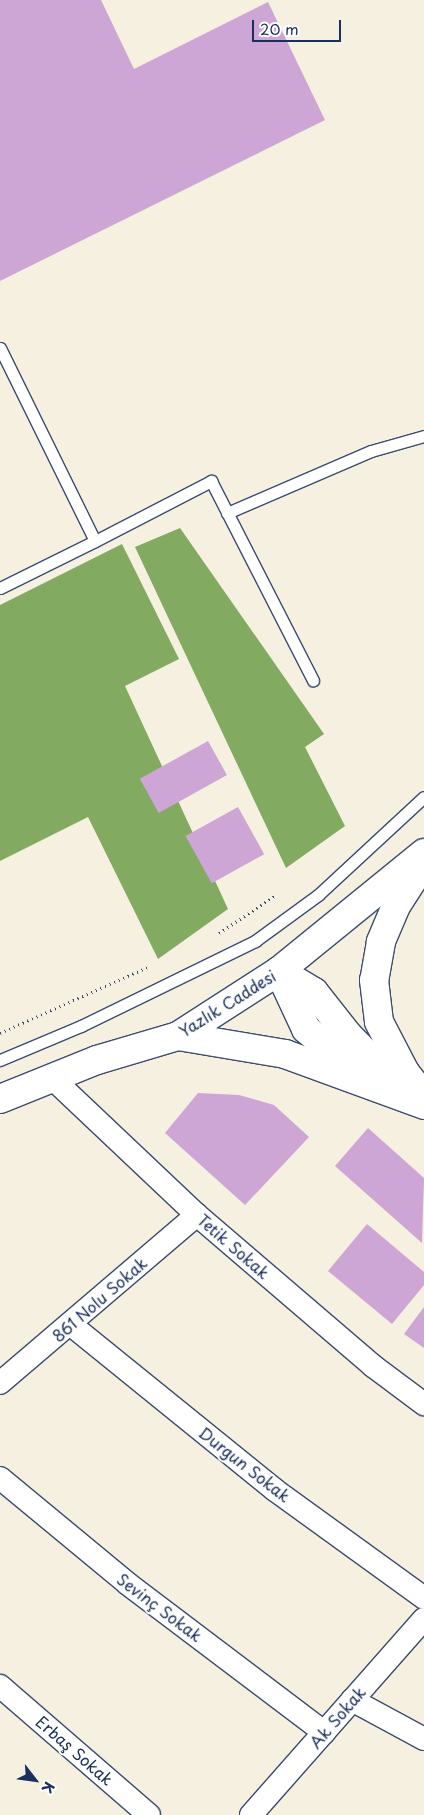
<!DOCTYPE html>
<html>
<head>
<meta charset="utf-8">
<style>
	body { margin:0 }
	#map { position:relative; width:424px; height:1815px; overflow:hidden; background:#f5f0df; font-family:"Playpen Sans",sans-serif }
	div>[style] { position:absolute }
	.forest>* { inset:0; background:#83aa61 }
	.building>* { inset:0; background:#cea6d6; transform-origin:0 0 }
	.path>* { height:3px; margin-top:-1.5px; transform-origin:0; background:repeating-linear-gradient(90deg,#3c4c71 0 1px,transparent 0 5px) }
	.roads { filter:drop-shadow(1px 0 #3c4c71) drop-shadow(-1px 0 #3c4c71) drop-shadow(0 1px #3c4c71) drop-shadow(0 -1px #3c4c71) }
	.lane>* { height:11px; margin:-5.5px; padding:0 5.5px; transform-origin:5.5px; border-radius:5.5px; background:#fff }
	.street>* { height:22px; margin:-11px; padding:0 11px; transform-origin:11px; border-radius:11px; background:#fff }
	.secondary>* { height:28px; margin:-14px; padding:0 14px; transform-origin:14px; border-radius:14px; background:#fff }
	span { translate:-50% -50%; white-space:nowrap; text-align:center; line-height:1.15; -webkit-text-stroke:4px #fff; paint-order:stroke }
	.street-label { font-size:16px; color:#1b2f5e }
	.north { position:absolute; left:10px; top:1755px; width:50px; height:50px; -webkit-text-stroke:4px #fff; paint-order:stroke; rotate:120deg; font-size:14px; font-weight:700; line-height:20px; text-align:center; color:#1b2f5e }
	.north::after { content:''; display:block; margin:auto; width:18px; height:22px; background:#1b2f5e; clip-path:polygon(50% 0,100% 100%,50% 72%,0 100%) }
	.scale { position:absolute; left:252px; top:20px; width:89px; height:22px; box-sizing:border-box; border:2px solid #1b2f5e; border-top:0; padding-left:6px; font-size:15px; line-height:18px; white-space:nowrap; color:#1b2f5e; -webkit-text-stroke:4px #fff; paint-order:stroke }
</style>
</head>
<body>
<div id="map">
	<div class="forest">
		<div style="clip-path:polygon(180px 528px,324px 734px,305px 747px,345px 826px,286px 868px,135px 547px)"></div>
		<div style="clip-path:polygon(122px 544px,179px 659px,125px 686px,228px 909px,158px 959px,88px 817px,0 861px,0 605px)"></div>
	</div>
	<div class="building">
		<div style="clip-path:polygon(0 0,101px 0,134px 69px,268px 2px,325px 120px,0 281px)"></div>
		<div style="left:208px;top:741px;width:39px;height:78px;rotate:61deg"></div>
		<div style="left:238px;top:807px;width:54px;height:60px;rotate:61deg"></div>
		<div style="clip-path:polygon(198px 1093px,239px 1095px,274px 1105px,309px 1137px,245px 1205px,165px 1133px)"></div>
		<div style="clip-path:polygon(368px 1128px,424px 1178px,422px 1243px,335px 1166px)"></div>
		<div style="clip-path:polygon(367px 1224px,424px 1272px,424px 1285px,392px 1324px,328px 1271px)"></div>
		<div style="clip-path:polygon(424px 1307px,424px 1348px,404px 1334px)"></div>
	</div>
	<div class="path">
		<div style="left:219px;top:933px;width:69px;rotate:-33.7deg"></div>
		<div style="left:0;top:1033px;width:164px;rotate:-24.1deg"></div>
	</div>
	<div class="roads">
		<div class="lane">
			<div style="left:0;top:348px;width:215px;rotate:63.8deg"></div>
			<div style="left:95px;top:541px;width:106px;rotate:153.7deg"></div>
			<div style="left:227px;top:513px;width:157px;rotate:-23.3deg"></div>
			<div style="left:371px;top:451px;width:55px;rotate:-15.8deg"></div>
			<div style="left:95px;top:541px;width:131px;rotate:-27.3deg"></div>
			<div style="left:211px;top:481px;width:224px;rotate:62.9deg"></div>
			<div style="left:0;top:1060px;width:88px;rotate:-22.8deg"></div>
			<div style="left:81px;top:1026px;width:194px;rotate:-26deg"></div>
			<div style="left:255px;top:941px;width:78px;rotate:-36.1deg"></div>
			<div style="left:318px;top:895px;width:144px;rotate:-42.8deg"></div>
		</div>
		<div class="street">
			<div style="left:52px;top:1078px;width:199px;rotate:43.4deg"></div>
			<div style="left:197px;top:1215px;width:232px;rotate:40.6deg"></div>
			<div style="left:373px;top:1366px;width:64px;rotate:36.7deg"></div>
			<div style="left:70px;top:1324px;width:264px;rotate:39deg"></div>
			<div style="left:275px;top:1490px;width:184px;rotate:35.9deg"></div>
			<div style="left:0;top:1383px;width:259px;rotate:-40.5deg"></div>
			<div style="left:0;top:1478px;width:166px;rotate:39.6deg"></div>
			<div style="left:128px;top:1584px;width:246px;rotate:37.1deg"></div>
			<div style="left:0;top:1686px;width:197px;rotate:40.9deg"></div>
			<div style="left:352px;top:1700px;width:82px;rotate:28.4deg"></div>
			<div style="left:251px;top:1815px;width:261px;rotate:-48.6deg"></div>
		</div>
		<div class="secondary">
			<div style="left:421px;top:867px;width:46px;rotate:122.7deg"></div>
			<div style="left:396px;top:906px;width:39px;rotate:113deg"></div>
			<div style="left:381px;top:942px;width:39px;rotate:100deg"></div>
			<div style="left:374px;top:980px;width:42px;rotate:83.2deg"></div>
			<div style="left:379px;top:1022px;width:56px;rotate:62.5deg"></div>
			<div style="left:405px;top:1072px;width:31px;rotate:52deg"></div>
			<div style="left:279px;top:971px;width:64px;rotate:65deg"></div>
			<div style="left:306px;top:1029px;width:59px;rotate:40.2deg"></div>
			<div style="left:351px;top:1067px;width:13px;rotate:27deg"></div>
			<div style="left:279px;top:971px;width:41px;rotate:31deg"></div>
			<div style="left:314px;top:992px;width:55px;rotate:51.7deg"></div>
			<div style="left:348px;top:1035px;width:63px;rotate:45.6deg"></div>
			<div style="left:178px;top:1036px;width:109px;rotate:9.5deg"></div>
			<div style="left:285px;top:1054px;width:148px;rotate:20.1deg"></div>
			<div style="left:0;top:1099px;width:105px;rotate:-21.9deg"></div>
			<div style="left:97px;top:1060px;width:84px;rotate:-16.5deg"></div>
			<div style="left:178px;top:1036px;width:120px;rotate:-32.8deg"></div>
			<div style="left:279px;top:971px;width:187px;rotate:-39.1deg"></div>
		</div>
	</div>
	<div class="street-label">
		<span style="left:227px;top:1003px;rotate:-32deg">Yazlık Caddesi</span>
		<span style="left:234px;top:1246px;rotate:41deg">Tetik Sokak</span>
		<span style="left:99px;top:1299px;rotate:-41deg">861 Nolu Sokak</span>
		<span style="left:245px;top:1464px;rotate:38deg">Durgun Sokak</span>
		<span style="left:160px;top:1607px;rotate:37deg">Sevinç Sokak</span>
		<span style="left:337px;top:1717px;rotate:-49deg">Ak Sokak</span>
		<span style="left:75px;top:1750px;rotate:41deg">Erbaş Sokak</span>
	</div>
	<div class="north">K</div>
	<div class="scale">20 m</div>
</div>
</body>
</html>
